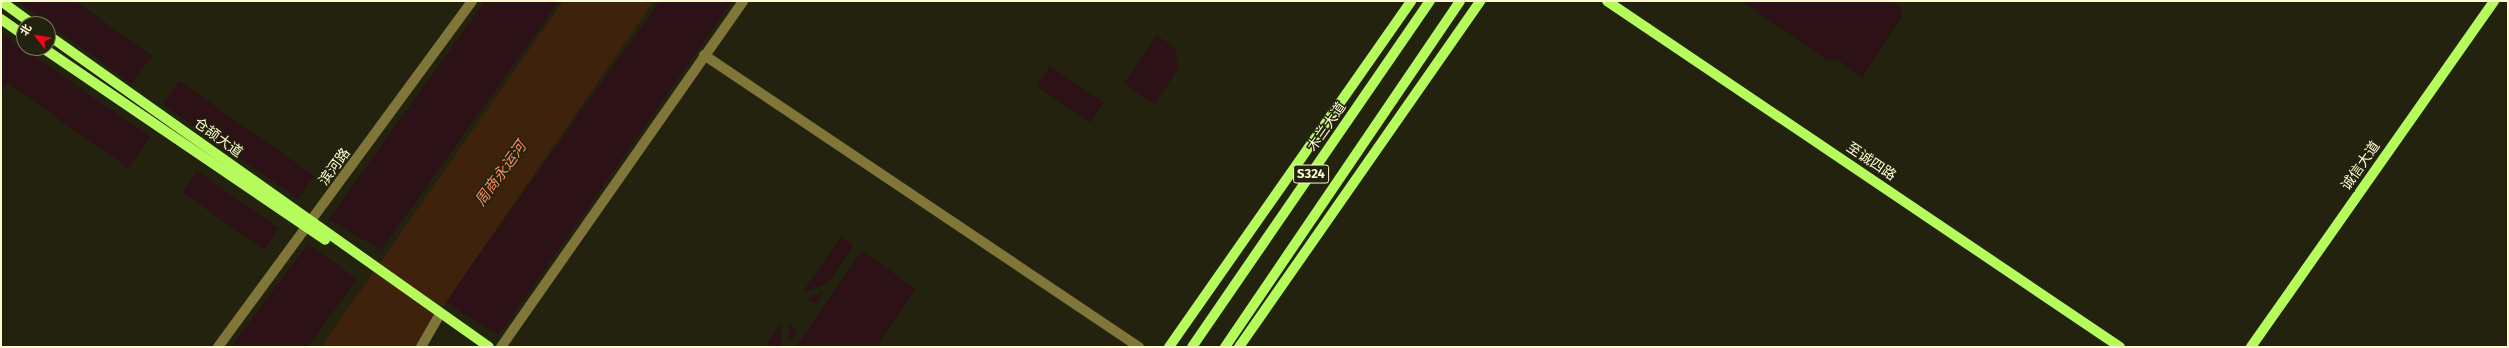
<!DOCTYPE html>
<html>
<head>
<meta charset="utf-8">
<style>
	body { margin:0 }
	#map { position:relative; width:2509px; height:348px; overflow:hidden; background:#22220e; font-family:"Fira Sans","Noto Sans SC",sans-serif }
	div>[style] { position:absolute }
	.green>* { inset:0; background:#2c1117; transform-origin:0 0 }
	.water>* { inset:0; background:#3e220b }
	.minor>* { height:10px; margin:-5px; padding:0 5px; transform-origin:5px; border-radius:5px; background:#80763a }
	.major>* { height:10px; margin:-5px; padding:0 5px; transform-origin:5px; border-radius:5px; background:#b4fb5b }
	span { translate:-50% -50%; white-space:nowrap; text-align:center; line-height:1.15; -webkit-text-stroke:3px #22220e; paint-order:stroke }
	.shield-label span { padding:1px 3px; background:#22220e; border:1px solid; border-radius:3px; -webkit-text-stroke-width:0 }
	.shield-label { font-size:13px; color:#fefbd0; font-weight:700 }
	.street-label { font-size:14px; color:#fefbd0 }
	.water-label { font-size:15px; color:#fb8c61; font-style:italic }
	.frame { position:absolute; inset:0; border:2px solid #fefbd0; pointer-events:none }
	.north { position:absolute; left:16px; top:16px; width:40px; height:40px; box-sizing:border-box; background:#22220e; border:1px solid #7a795c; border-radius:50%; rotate:301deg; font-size:11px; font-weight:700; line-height:16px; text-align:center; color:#fefbd0 }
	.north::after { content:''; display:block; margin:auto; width:14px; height:18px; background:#f4061a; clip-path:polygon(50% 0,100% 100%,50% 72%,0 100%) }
</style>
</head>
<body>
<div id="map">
	<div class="green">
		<div style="clip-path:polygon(17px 1px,75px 1px,152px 56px,132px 84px)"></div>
		<div style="clip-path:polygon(485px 1px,559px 1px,381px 250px,329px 219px)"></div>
		<div style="clip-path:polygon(660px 1px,732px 1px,499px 335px,445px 302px)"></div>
		<div style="clip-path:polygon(1742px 1px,1891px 1px,1901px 8px,1902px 16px,1862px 77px,1836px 58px,1828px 61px)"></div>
		<div style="clip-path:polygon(1px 33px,150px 137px,128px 168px,8px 83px,1px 92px)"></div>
		<div style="clip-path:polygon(1156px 35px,1176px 48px,1177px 70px,1155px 104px,1124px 83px)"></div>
		<div style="left:1050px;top:66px;width:65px;height:24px;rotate:34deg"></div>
		<div style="left:179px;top:81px;width:165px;height:28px;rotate:35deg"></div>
		<div style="left:197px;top:171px;width:100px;height:26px;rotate:35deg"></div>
		<div style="clip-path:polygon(841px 236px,853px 245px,828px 283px,802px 293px)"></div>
		<div style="clip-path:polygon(308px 244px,357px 279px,307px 347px,231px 347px)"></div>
		<div style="clip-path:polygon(862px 251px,916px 289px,876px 347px,796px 347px)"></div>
		<div style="clip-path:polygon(824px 291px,816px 304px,808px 299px)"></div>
		<div style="clip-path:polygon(780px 324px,781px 347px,765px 347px)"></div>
		<div style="clip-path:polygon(790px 325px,798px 330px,789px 343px)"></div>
	</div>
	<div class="water">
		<div style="clip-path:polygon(563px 1px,654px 1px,415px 347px,321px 347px)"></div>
	</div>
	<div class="minor">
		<div style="left:704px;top:55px;width:524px;rotate:33.87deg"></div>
		<div style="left:218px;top:347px;width:429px;rotate:-53.7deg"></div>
		<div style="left:421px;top:347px;width:34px;rotate:-60deg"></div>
		<div style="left:501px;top:347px;width:422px;rotate:-55deg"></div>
	</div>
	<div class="major">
		<div style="left:1px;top:1px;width:39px;rotate:36deg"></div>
		<div style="left:1607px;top:1px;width:619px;rotate:34deg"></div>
		<div style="left:1px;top:19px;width:28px;rotate:35deg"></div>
		<div style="left:48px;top:35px;width:540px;rotate:35.28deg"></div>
		<div style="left:43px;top:48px;width:341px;rotate:34.2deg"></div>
		<div style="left:1169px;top:347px;width:422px;rotate:-55deg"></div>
		<div style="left:1192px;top:347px;width:420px;rotate:-55.5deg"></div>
		<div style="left:1225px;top:347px;width:418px;rotate:-55.8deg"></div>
		<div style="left:1239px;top:347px;width:422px;rotate:-55.1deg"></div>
		<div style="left:2251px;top:347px;width:423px;rotate:-54.9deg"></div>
	</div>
	<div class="shield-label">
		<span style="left:1311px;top:174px">S324</span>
	</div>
	<div class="street-label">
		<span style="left:1327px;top:127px;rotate:-55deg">木兰大道</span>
		<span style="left:218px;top:138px;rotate:36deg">仓颉大道</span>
		<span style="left:1871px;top:162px;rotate:34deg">至诚四路</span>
		<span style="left:2361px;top:166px;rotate:-55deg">诚信大道</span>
		<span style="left:335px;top:167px;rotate:-54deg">滨河路</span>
	</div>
	<div class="water-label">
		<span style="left:501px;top:174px;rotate:-54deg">周商永运河</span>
	</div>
	<div class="frame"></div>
	<div class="north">北</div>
</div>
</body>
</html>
